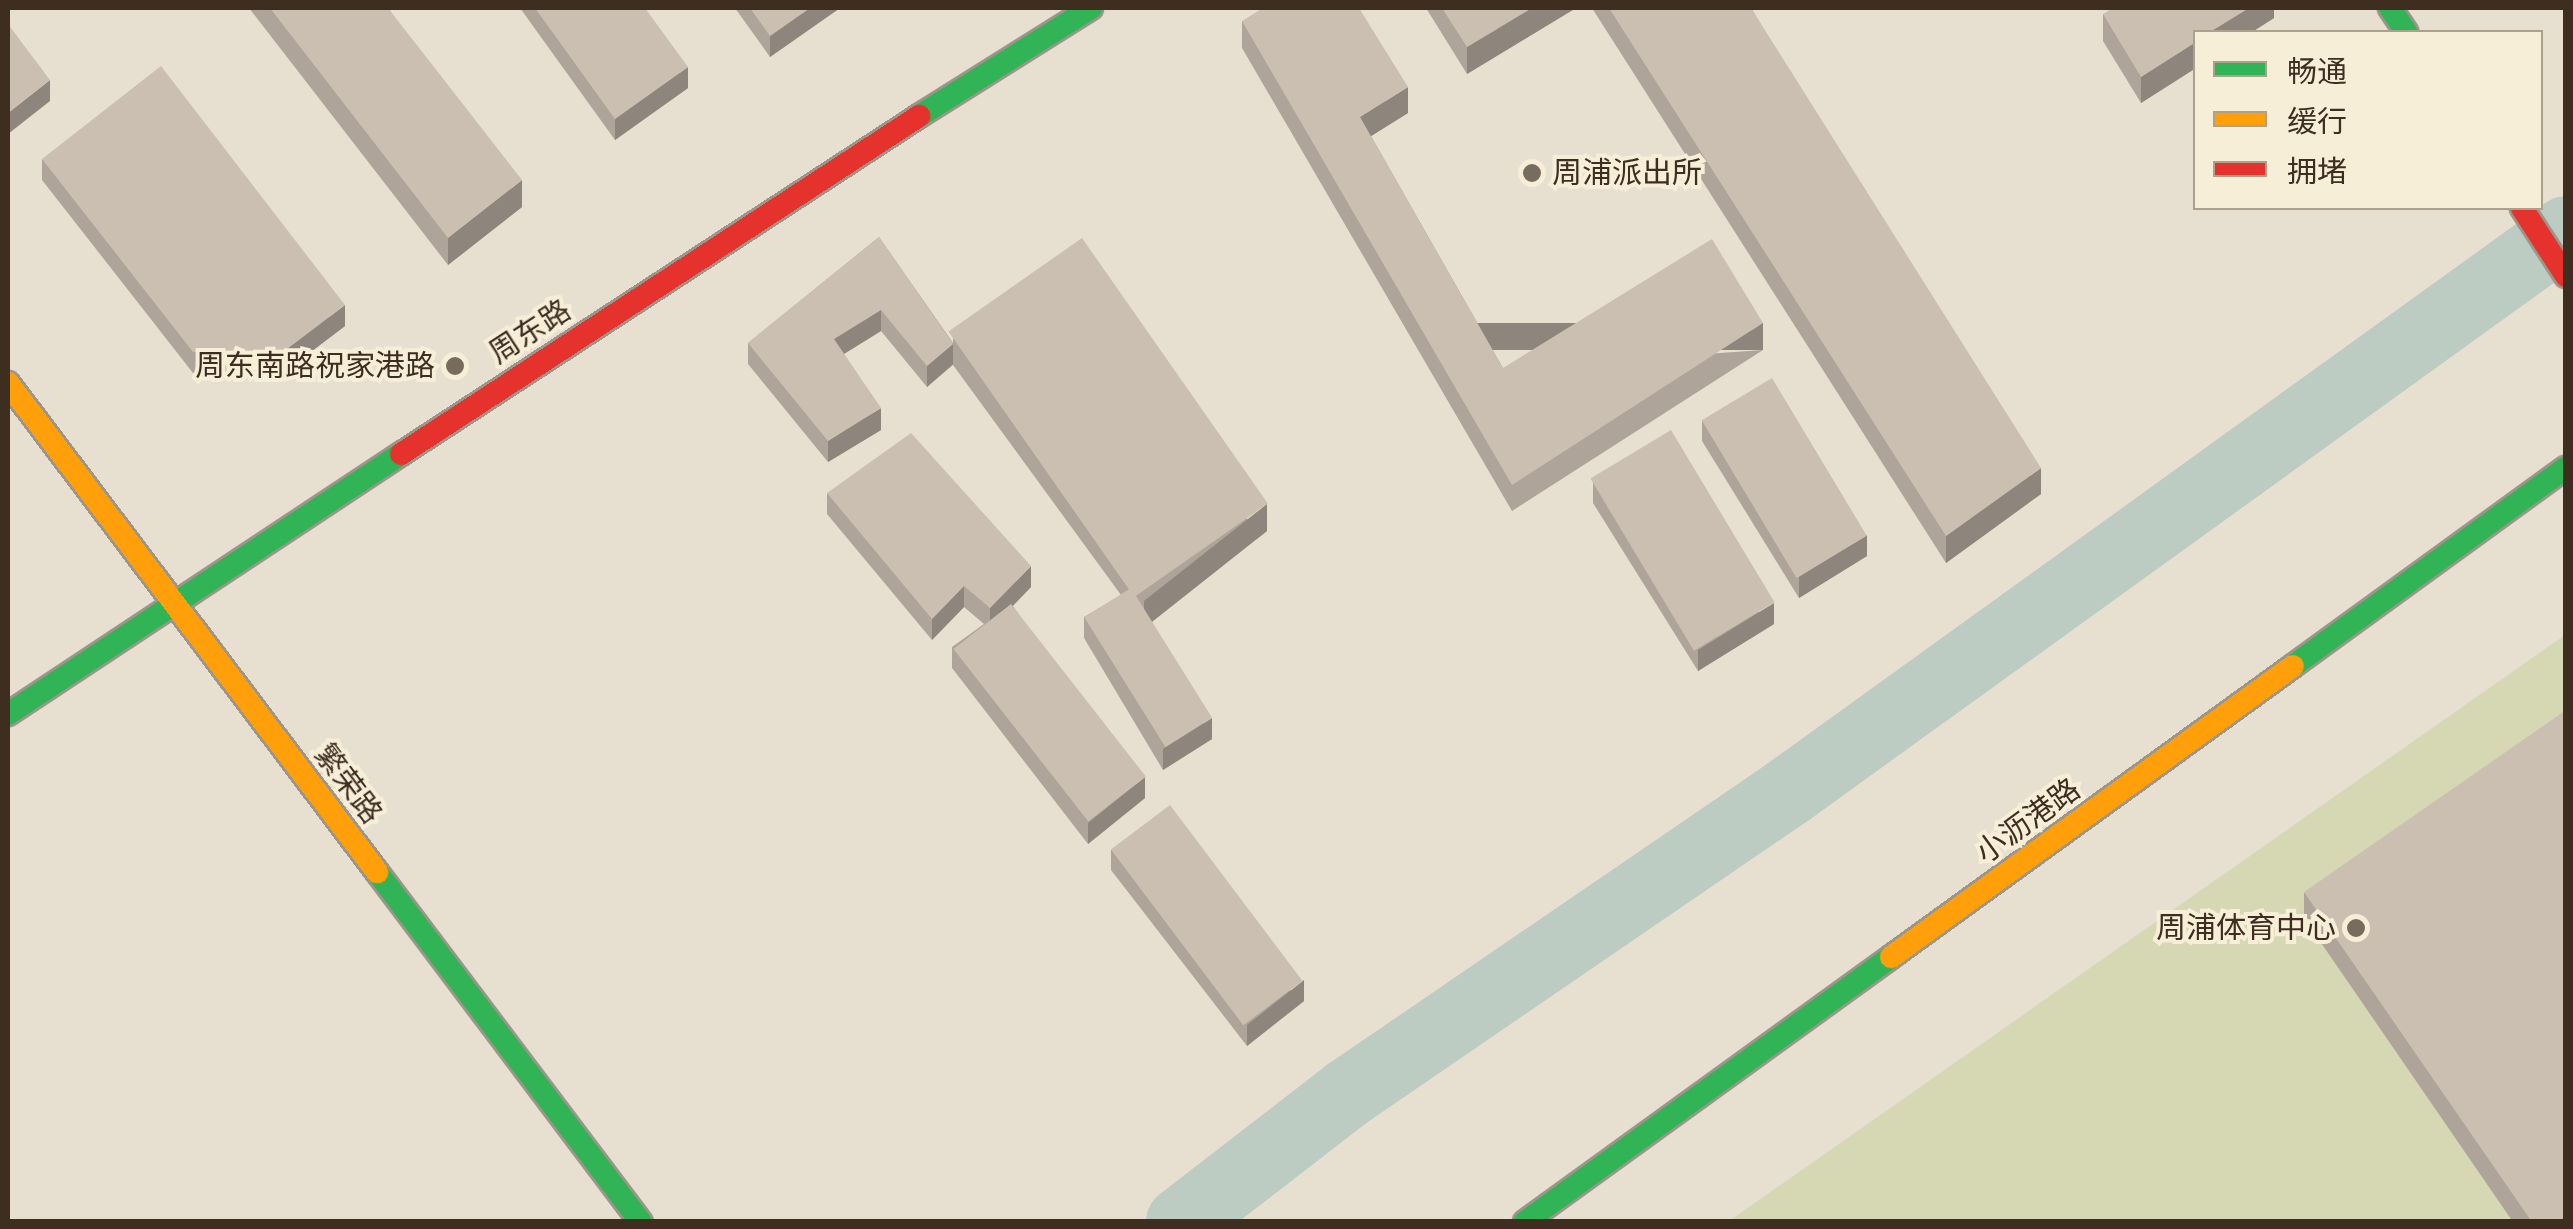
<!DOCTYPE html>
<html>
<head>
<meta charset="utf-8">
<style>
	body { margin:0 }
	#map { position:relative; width:2573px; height:1229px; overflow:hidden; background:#e7e0d1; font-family:"Crimson Pro","Noto Sans SC",serif }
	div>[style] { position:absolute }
	.green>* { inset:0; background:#d6d7b3 }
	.river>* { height:70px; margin:-35px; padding:0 35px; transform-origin:35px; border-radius:35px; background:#bcccc2 }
	.roads { filter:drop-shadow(2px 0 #9c958a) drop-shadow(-2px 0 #9c958a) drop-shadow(0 2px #9c958a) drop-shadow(0 -2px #9c958a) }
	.fast>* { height:22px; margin:-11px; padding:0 11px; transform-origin:11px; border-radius:11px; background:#30b455 }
	.slow>* { height:22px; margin:-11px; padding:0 11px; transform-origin:11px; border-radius:11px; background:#ff9f0a }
	.jam>* { height:22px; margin:-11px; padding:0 11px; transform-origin:11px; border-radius:11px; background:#e5322d }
	.wall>* { inset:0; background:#afa499 }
	.shaded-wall>* { inset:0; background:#8e867d; transform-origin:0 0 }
	.building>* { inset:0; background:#cbbfb2; transform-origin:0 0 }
	.dots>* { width:28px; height:28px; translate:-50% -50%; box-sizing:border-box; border:5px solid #f7eed8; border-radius:50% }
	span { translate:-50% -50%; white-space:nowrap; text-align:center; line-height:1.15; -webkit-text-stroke:8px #f7eed8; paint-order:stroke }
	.poi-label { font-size:30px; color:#3d2e20 }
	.left { translate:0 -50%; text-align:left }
	.right { translate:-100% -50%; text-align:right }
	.street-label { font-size:30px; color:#3d2e20 }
	.frame { position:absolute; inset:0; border:10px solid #3d2e20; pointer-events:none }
	.legend { position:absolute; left:2193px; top:30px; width:350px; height:180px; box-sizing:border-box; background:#f7eed8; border:2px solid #ada18e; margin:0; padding:12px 18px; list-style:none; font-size:30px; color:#3d2e20 }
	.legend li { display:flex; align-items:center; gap:20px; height:50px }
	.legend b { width:50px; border:2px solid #ada18e }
</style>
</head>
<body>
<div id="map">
	<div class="green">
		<div style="clip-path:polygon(2565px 635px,2565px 1221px,1729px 1221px)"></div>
	</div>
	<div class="river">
		<div style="left:1181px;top:1222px;width:211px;rotate:-37.7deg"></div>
		<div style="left:1348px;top:1093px;width:533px;rotate:-34.38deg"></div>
		<div style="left:1788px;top:792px;width:959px;rotate:-35.79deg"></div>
	</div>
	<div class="roads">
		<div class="fast">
			<div style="left:2390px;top:8px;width:29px;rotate:56deg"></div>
			<div style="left:919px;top:116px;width:203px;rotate:-32.1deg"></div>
			<div style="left:2293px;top:666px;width:337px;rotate:-36deg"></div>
			<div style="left:8px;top:714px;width:471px;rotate:-33.5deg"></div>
			<div style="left:377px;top:872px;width:438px;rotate:53deg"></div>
			<div style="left:1525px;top:1222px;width:452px;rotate:-35.9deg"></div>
		</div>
		<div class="slow">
			<div style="left:8px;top:383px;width:613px;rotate:52.96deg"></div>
			<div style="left:1891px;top:957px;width:496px;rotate:-35.9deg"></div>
		</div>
		<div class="jam">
			<div style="left:2522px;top:208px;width:81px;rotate:57.1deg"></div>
			<div style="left:401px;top:454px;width:619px;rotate:-33.12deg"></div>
		</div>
	</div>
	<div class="wall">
		<div style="clip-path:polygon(249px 8px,388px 8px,522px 207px,448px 265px)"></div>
		<div style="clip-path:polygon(520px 8px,645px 8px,688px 88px,615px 140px)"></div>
		<div style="clip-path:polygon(735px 8px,840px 8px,770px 57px)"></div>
		<div style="clip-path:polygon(1426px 8px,1576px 8px,1467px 74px)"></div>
		<div style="clip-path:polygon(1592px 8px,1751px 8px,2041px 494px,1946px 563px)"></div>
		<div style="clip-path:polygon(2274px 8px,2274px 18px,2141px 103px,2103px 41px,2103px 14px)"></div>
		<div style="clip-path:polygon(1242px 21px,1408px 113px,1371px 136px,1503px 368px,1763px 350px,1512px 511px,1242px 48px)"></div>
		<div style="clip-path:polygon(42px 159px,345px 326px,279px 376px,193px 373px,42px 180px)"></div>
		<div style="clip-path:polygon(879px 237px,953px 343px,953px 338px,1267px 531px,1152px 622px,1212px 739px,1163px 770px,1084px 638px,1084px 617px,1121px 595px,953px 365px,927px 387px,881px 331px,844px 354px,881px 430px,828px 462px,748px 364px,748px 343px)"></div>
		<div style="clip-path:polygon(1702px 420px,1867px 556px,1799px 598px,1702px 441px)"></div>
		<div style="clip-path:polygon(1593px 482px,1774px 624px,1698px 671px,1593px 503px)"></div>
		<div style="clip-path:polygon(827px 493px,1031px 587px,1013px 606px,1145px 798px,1088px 844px,952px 668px,952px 647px,984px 624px,964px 607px,932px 640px,827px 514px)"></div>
		<div style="clip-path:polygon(1111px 849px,1304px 1001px,1247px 1046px,1111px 870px)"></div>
		<div style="clip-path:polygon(2304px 892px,2566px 1222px,2513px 1222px,2304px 918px)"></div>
	</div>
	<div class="shaded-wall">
		<div style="clip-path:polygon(810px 8px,840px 8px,770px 57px,770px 36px)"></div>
		<div style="clip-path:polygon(1532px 8px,1576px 8px,1467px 74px,1467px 47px)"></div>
		<div style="clip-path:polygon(2249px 8px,2274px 8px,2274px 18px,2252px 32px,2210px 32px)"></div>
		<div style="clip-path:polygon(2196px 42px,2196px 68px,2141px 103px,2141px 77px)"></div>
		<div style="clip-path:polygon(688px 67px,688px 88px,615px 140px,615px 119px)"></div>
		<div style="clip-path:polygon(50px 80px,50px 101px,8px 134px,8px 113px)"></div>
		<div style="clip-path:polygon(1408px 87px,1408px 113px,1360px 143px,1360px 117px)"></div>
		<div style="clip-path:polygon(522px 180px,522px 207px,448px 265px,448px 238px)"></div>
		<div style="clip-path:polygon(345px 305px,345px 326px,279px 376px,279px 355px)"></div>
		<div style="clip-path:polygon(881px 310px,881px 331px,834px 360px,834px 339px)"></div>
		<div style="left:1763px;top:323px;width:27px;height:299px;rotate:90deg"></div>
		<div style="clip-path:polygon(953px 344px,953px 364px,927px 387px,927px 366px)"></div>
		<div style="clip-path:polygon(881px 408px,881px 430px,828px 462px,828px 441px)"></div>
		<div style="clip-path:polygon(2041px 468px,2041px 494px,1946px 563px,1946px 536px)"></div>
		<div style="clip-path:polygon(1267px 504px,1267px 531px,1144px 628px,1144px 601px)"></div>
		<div style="clip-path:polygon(1867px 535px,1867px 556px,1799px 598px,1799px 577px)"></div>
		<div style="clip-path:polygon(1031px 566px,1031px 587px,990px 629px,990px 608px)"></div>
		<div style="clip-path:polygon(964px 586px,964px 607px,932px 640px,932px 619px)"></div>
		<div style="clip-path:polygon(1774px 603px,1774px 624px,1698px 671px,1698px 650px)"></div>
		<div style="clip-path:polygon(1212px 718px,1212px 739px,1163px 770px,1163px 749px)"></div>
		<div style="clip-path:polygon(1145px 777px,1145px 798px,1088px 844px,1088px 823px)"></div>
		<div style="clip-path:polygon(1304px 980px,1304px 1001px,1247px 1046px,1247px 1025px)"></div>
	</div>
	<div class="building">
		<div style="clip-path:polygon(270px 8px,388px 8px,522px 180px,448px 238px)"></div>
		<div style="clip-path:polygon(535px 8px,645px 8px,688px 67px,615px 119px)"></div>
		<div style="clip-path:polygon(750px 8px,810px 8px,770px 36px)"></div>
		<div style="clip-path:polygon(1263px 8px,1359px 8px,1408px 87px,1360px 117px,1503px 368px,1712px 239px,1763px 323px,1512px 485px,1242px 21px)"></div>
		<div style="clip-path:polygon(1442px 8px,1532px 8px,1467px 47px)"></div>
		<div style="clip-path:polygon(1609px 8px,1751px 8px,2041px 468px,1946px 536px)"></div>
		<div style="clip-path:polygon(2113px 8px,2249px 8px,2210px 32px,2196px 32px,2196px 42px,2141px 77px,2103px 14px)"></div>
		<div style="clip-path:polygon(8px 24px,50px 80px,8px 113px)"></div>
		<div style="clip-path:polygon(161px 66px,345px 305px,279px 355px,193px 352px,42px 159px)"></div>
		<div style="clip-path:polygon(879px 237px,953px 344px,927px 366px,881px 310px,834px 339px,881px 408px,828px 441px,748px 343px)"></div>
		<div style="left:1082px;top:238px;width:324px;height:163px;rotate:55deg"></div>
		<div style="left:1772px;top:378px;width:184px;height:82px;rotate:59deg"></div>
		<div style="left:1671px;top:430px;width:201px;height:94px;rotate:59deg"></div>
		<div style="clip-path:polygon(911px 433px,1031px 566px,990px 608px,964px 586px,932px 619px,827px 493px)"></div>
		<div style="left:1131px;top:588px;width:153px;height:55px;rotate:58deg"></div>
		<div style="left:1011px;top:604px;width:219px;height:73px;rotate:52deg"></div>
		<div style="clip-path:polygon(2566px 710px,2566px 1222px,2532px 1222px,2304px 892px)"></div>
		<div style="left:1170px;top:805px;width:220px;height:74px;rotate:53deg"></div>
	</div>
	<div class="dots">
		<div style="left:1532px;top:173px;background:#786c5e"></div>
		<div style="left:455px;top:366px;background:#786c5e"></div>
		<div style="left:2356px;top:928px;background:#786c5e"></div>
	</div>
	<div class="poi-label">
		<span class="left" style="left:1552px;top:173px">周浦派出所</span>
		<span class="right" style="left:435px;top:366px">周东南路祝家港路</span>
		<span class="right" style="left:2336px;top:928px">周浦体育中心</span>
	</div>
	<div class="street-label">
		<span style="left:530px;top:332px;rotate:-33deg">周东路</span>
		<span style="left:348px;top:784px;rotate:53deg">繁荣路</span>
		<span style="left:2028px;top:821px;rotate:-36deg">小沥港路</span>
	</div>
	<div class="frame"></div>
	<ul class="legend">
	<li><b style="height:12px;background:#30b455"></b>畅通</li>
	<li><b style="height:12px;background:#ff9f0a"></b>缓行</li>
	<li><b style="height:12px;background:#e5322d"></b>拥堵</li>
	</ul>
</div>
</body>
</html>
